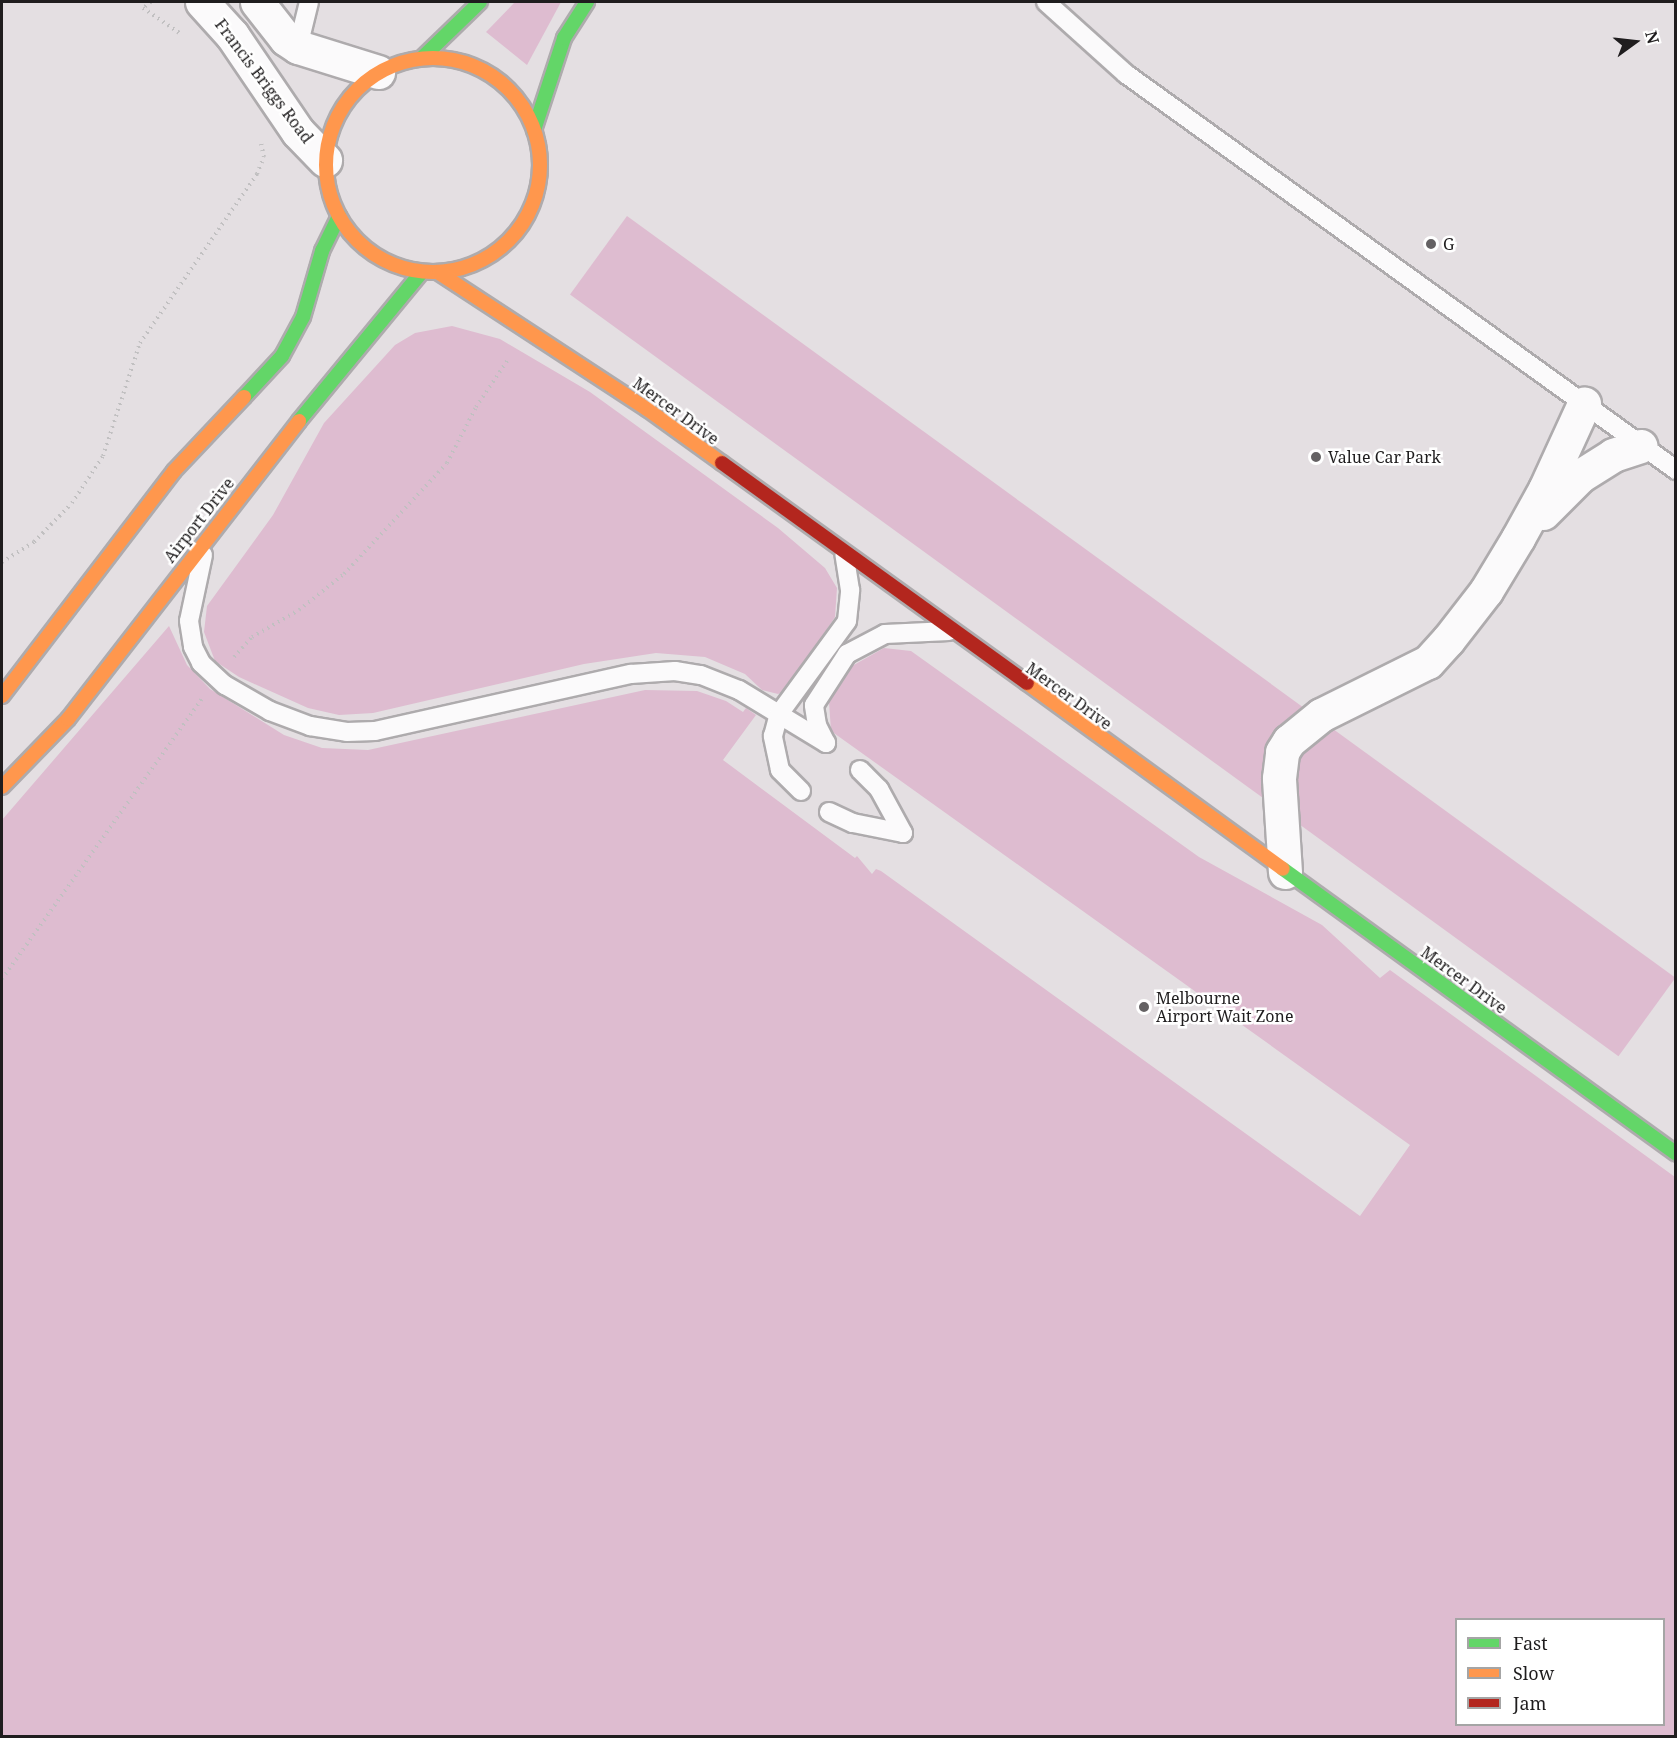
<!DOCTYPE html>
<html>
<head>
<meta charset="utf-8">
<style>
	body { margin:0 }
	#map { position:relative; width:1677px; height:1738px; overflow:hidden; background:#e4dfe2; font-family:"Noto Serif",serif }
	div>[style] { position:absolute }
	.green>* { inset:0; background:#debcd0; transform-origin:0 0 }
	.path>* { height:4px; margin-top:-2px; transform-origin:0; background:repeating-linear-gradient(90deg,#c1c0c1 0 1.5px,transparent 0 6px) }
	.roads { filter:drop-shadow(2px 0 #aeabad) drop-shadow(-2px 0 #aeabad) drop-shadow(0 2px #aeabad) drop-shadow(0 -2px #aeabad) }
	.lane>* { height:18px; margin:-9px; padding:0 9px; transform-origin:9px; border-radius:9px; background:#fbfafb }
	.street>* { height:33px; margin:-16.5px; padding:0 16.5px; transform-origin:16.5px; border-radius:16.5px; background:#fbfafb }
	.fast>* { height:14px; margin:-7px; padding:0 7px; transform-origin:7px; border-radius:7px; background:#63d668 }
	.slow>* { height:14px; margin:-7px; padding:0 7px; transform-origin:7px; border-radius:7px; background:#ff974d }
	.slow>.ring { margin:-7px; padding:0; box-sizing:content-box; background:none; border:14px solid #ff974d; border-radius:50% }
	.jam>* { height:14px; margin:-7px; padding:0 7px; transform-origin:7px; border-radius:7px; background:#b3261e }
	.dots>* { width:16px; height:16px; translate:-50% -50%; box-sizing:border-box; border:3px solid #fff; border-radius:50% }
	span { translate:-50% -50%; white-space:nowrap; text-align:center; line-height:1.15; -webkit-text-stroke:5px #fff; paint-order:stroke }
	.street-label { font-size:16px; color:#1f1d1e }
	.poi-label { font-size:16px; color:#1f1d1e }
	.left { translate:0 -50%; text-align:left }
	.frame { position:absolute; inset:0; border:3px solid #1f1d1e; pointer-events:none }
	.legend { position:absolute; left:1455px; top:1618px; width:210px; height:108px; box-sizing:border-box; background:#fff; border:2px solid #a5a5a5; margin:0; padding:8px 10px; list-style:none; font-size:18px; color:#1f1d1e }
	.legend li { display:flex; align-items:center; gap:12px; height:30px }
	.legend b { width:30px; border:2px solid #a5a5a5 }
	.north { position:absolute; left:1605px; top:12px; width:60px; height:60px; -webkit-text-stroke:4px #fff; paint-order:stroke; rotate:75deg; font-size:16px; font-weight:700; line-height:24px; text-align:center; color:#1f1d1e }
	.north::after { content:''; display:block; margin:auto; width:21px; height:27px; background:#1f1d1e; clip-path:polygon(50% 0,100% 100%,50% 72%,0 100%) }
</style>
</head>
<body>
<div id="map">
	<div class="green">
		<div style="clip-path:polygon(515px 2px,561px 2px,527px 65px,486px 32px)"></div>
		<div style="left:627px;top:216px;width:1296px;height:97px;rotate:36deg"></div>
		<div style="clip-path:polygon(452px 326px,500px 339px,590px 392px,778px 528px,825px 568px,837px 588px,835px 617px,787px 690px,778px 694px,762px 690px,745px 674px,705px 657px,656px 653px,584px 664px,373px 713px,339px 715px,308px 708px,239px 677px,215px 661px,204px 632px,207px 606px,273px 515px,324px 423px,395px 345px,415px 333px)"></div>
		<div style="clip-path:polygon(evenodd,169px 626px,187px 665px,210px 689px,284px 735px,322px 748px,368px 750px,645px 690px,697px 691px,726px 701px,743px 712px,746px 708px,756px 715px,723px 760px,855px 858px,857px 856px,872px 874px,876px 869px,881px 871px,1360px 1216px,1410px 1145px,831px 731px,829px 702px,852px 666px,884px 648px,911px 651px,1199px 857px,1322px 925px,1380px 978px,1390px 970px,1675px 1177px,1675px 1736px,2px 1736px,2px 820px,169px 626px,1456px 1620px,1664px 1620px,1664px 1724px,1456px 1724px,1456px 1620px)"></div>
	</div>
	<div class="path">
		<div style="left:151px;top:2px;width:10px;rotate:143deg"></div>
		<div style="left:143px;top:8px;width:46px;rotate:34.4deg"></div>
		<div style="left:2px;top:562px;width:38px;rotate:-32deg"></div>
		<div style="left:34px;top:542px;width:54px;rotate:-45.7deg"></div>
		<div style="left:72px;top:503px;width:56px;rotate:-56.6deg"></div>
		<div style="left:103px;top:456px;width:119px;rotate:-71.9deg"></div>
		<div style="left:140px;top:343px;width:206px;rotate:-55.3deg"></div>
		<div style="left:257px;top:174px;width:18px;rotate:-68deg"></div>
		<div style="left:264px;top:157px;width:14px;rotate:-102deg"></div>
		<div style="left:234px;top:657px;width:27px;rotate:-48deg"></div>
		<div style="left:252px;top:637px;width:54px;rotate:-29.9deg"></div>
		<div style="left:299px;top:610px;width:58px;rotate:-38.7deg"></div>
		<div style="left:344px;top:574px;width:151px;rotate:-47.1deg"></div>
		<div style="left:447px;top:463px;width:63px;rotate:-62.6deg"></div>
		<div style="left:476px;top:407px;width:59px;rotate:-56deg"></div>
		<div style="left:2px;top:979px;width:344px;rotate:-54.5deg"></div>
	</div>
	<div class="roads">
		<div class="lane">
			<div style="left:1046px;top:2px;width:108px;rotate:42deg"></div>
			<div style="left:1126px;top:74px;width:678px;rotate:35.75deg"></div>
			<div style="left:298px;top:47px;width:46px;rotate:-76.3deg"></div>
			<div style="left:203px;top:555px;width:67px;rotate:102deg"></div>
			<div style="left:189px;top:621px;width:26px;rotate:81deg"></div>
			<div style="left:193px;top:647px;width:18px;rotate:63deg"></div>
			<div style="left:201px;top:663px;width:33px;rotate:43deg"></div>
			<div style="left:225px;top:685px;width:52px;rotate:30deg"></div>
			<div style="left:270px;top:711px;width:43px;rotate:20.6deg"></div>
			<div style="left:310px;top:726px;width:37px;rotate:9deg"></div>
			<div style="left:347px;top:732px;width:28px;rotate:-2deg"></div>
			<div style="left:375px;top:731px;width:262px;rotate:-12.6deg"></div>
			<div style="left:631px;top:674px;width:44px;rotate:-3.9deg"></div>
			<div style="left:675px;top:671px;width:26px;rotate:9deg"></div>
			<div style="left:701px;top:675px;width:41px;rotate:21.5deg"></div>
			<div style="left:739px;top:690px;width:102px;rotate:31.3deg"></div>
			<div style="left:826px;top:743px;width:20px;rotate:-117deg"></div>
			<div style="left:817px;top:725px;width:20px;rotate:-99deg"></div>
			<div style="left:814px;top:705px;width:61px;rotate:-57.1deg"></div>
			<div style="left:847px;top:654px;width:43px;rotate:-27.8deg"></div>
			<div style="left:885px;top:634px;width:64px;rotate:-2.7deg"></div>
			<div style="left:801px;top:791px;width:30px;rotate:-135deg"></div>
			<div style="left:780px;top:770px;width:35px;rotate:-102deg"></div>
			<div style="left:773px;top:736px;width:23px;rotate:-75deg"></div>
			<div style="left:779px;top:714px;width:115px;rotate:-53.8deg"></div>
			<div style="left:847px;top:621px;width:31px;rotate:-84deg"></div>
			<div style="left:850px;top:590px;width:36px;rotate:-99deg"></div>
			<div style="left:829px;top:812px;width:26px;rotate:25deg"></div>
			<div style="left:853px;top:823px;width:51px;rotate:11.3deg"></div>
			<div style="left:903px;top:833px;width:50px;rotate:-118.6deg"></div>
			<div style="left:879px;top:789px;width:27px;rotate:-135deg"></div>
		</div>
		<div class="street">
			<div style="left:202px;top:2px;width:45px;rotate:47.7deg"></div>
			<div style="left:232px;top:35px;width:117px;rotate:55.8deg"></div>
			<div style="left:298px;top:132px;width:39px;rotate:46deg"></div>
			<div style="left:257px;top:2px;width:47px;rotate:51.9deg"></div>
			<div style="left:286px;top:39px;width:14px;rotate:34deg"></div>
			<div style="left:298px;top:47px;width:84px;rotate:17.4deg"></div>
			<div style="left:1543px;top:513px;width:52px;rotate:-45deg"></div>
			<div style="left:1580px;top:476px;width:39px;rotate:-32deg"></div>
			<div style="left:1613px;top:455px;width:29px;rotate:-18deg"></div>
			<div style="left:1285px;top:872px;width:94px;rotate:-93.7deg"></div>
			<div style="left:1279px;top:778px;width:26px;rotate:-83deg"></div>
			<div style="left:1282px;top:752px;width:13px;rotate:-58deg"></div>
			<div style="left:1289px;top:741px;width:41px;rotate:-39.1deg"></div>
			<div style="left:1321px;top:715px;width:119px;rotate:-26.4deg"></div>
			<div style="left:1428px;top:662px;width:30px;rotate:-48deg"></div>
			<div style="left:1448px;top:640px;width:62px;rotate:-52.2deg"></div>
			<div style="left:1486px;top:591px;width:62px;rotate:-58.9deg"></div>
			<div style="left:1518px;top:538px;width:56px;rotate:-61.1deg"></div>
			<div style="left:1545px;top:489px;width:94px;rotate:-65.4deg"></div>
		</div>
		<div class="fast">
			<div style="left:423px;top:57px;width:79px;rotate:-44deg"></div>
			<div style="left:534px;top:130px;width:97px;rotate:-71.9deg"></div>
			<div style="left:564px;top:38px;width:43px;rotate:-57.4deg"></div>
			<div style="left:244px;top:397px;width:56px;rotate:-47.2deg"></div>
			<div style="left:282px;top:356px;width:44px;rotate:-61.7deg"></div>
			<div style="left:303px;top:317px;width:69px;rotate:-73.9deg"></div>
			<div style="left:322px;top:251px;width:39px;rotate:-64deg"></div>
			<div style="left:299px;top:421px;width:193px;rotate:-50.5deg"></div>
			<div style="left:1283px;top:869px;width:485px;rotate:35.9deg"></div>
		</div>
		<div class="slow">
			<div class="ring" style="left:326px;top:58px;width:200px;height:200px"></div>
			<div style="left:439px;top:273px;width:249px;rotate:33.2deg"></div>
			<div style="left:647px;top:409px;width:92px;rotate:35.8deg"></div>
			<div style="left:1027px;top:683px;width:316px;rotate:36deg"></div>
			<div style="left:2px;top:696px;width:283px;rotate:-52.6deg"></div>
			<div style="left:174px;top:471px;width:102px;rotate:-46.6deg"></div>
			<div style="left:2px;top:787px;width:95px;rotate:-45.9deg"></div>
			<div style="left:68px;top:719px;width:377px;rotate:-52.2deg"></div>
		</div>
		<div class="jam">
			<div style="left:722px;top:463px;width:376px;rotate:35.8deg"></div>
		</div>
	</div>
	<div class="dots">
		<div style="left:1431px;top:244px;background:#646163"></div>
		<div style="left:1316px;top:457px;background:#646163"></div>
		<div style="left:1144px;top:1007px;background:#646163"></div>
	</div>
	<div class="street-label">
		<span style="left:264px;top:81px;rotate:53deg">Francis Briggs Road</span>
		<span style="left:676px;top:411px;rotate:36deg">Mercer Drive</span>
		<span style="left:199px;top:520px;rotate:-52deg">Airport Drive</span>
		<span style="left:1069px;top:696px;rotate:36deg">Mercer Drive</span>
		<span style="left:1464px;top:980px;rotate:36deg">Mercer Drive</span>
	</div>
	<div class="poi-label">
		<span class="left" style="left:1443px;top:244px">G</span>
		<span class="left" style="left:1328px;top:457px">Value Car Park</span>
		<span class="left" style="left:1156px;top:1007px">Melbourne<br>Airport Wait Zone</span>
	</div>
	<div class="frame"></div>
	<ul class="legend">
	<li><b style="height:8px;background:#63d668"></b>Fast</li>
	<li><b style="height:8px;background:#ff974d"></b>Slow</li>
	<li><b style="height:8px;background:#b3261e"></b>Jam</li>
	</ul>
	<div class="north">N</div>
</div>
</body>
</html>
